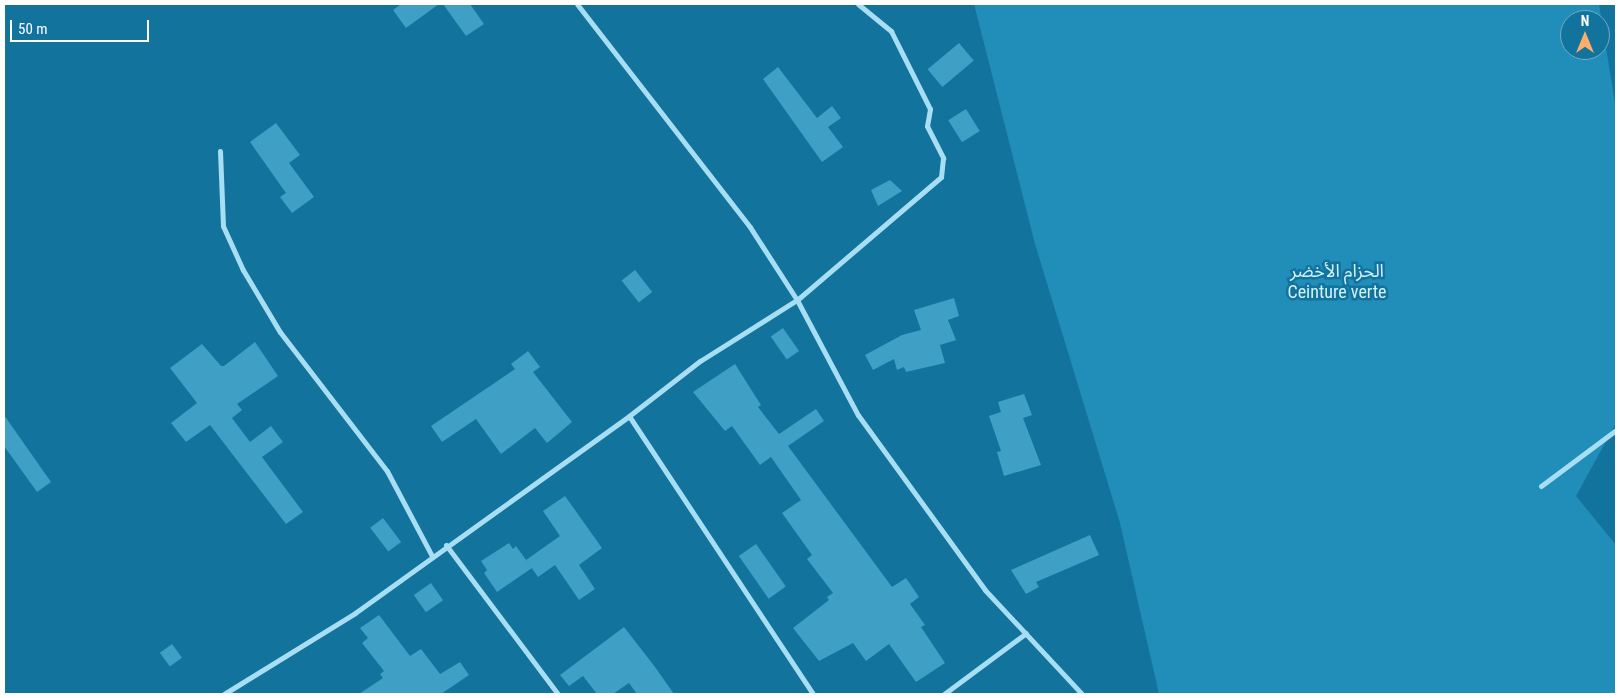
<!DOCTYPE html>
<html>
<head>
<meta charset="utf-8">
<style>
	body { margin:0 }
	#map { position:relative; width:1620px; height:698px; overflow:hidden; background:#12739d; font-family:"Roboto Condensed","Noto Sans Arabic",sans-serif }
	div>[style] { position:absolute }
	.green>* { inset:0; background:#218eba }
	.building>* { inset:0; background:#3f9fc5; transform-origin:0 0 }
	.street>* { height:5px; margin:-2.5px; padding:0 2.5px; transform-origin:2.5px; border-radius:2.5px; background:#a7def4 }
	span { translate:-50% -50%; white-space:nowrap; text-align:center; line-height:1.15; -webkit-text-stroke:5px #12739d; paint-order:stroke }
	.park-label { font-size:18px; color:#d2f2fe }
	.frame { position:absolute; inset:0; border:5px solid #fff; pointer-events:none }
	.north { position:absolute; left:1560px; top:10px; width:50px; height:50px; box-sizing:border-box; background:#12739d; border:1px solid #71abc4; border-radius:50%; rotate:0deg; font-size:14px; font-weight:700; line-height:20px; text-align:center; color:#fff }
	.north::after { content:''; display:block; margin:auto; width:18px; height:22px; background:#ffad6b; clip-path:polygon(50% 0,100% 100%,50% 72%,0 100%) }
	.scale { position:absolute; left:10px; top:20px; width:139px; height:22px; box-sizing:border-box; border:2px solid #fff; border-top:0; padding-left:6px; font-size:15px; line-height:18px; white-space:nowrap; color:#fff; -webkit-text-stroke:4px #12739d; paint-order:stroke }
</style>
</head>
<body>
<div id="map">
	<div class="green">
		<div style="clip-path:polygon(evenodd,974px 4px,1599px 4px,1616px 110px,1616px 423px,1576px 496px,1616px 545px,1616px 694px,1159px 694px,1120px 523px,1035px 244px,974px 4px,1570px 20px,1600px 20px,1600px 50px,1570px 50px,1570px 20px)"></div>
	</div>
	<div class="building">
		<div style="clip-path:polygon(401px 4px,439px 4px,406px 28px,393px 10px)"></div>
		<div style="clip-path:polygon(443px 4px,470px 4px,484px 24px,466px 36px)"></div>
		<div style="left:959px;top:43px;width:23px;height:41px;rotate:50deg"></div>
		<div style="clip-path:polygon(778px 67px,817px 118px,832px 106px,841px 118px,828px 127px,843px 147px,822px 162px,763px 79px)"></div>
		<div style="left:966px;top:109px;width:26px;height:21px;rotate:58deg"></div>
		<div style="clip-path:polygon(276px 123px,300px 155px,289px 163px,314px 197px,292px 213px,280px 197px,286px 193px,250px 142px)"></div>
		<div style="clip-path:polygon(890px 180px,902px 191px,878px 206px,871px 190px)"></div>
		<div style="left:635px;top:270px;width:28px;height:17px;rotate:52deg"></div>
		<div style="clip-path:polygon(954px 298px,959px 316px,948px 320px,956px 340px,940px 345px,945px 363px,906px 372px,904px 367px,897px 370px,894px 359px,873px 370px,865px 355px,902px 335px,921px 330px,914px 310px)"></div>
		<div style="left:783px;top:328px;width:28px;height:15px;rotate:55deg"></div>
		<div style="clip-path:polygon(255px 342px,278px 376px,237px 404px,242px 410px,232px 418px,250px 442px,271px 426px,283px 442px,262px 457px,303px 512px,286px 524px,210px 425px,186px 442px,171px 423px,197px 403px,170px 368px,202px 344px,221px 366px,224px 366px)"></div>
		<div style="clip-path:polygon(528px 351px,540px 367px,533px 372px,572px 422px,547px 443px,535px 428px,501px 454px,476px 419px,442px 442px,431px 426px,515px 369px,511px 364px)"></div>
		<div style="clip-path:polygon(735px 364px,761px 405px,758px 407px,779px 434px,816px 409px,824px 421px,788px 446px,892px 587px,906px 578px,919px 597px,910px 604px,925px 625px,921px 627px,945px 663px,916px 682px,889px 644px,866px 661px,853px 643px,819px 661px,793px 628px,829px 600px,827px 597px,833px 593px,807px 559px,812px 555px,782px 513px,801px 500px,771px 457px,760px 465px,732px 426px,725px 431px,693px 392px)"></div>
		<div style="clip-path:polygon(1024px 394px,1032px 415px,1023px 418px,1041px 465px,1004px 476px,997px 452px,1001px 451px,989px 416px,1001px 412px,998px 402px)"></div>
		<div style="clip-path:polygon(4px 415px,51px 482px,37px 492px,4px 446px)"></div>
		<div style="clip-path:polygon(565px 496px,602px 548px,579px 565px,595px 589px,579px 600px,555px 565px,538px 577px,526px 560px,560px 536px,543px 511px)"></div>
		<div style="left:383px;top:518px;width:30px;height:16px;rotate:53deg"></div>
		<div style="clip-path:polygon(1090px 535px,1099px 555px,1036px 582px,1039px 587px,1026px 594px,1011px 570px)"></div>
		<div style="clip-path:polygon(509px 543px,513px 549px,516px 546px,532px 568px,497px 592px,484px 573px,487px 570px,481px 561px)"></div>
		<div style="left:756px;top:544px;width:52px;height:21px;rotate:55deg"></div>
		<div style="left:431px;top:583px;width:21px;height:21px;rotate:55deg"></div>
		<div style="clip-path:polygon(379px 615px,410px 656px,421px 649px,440px 674px,460px 662px,469px 675px,441px 694px,359px 694px,383px 678px,380px 674px,384px 671px,362px 643px,368px 638px,360px 628px)"></div>
		<div style="clip-path:polygon(624px 627px,655px 667px,674px 694px,637px 694px,629px 683px,613px 694px,597px 694px,583px 676px,569px 686px,560px 675px)"></div>
		<div style="left:172px;top:644px;width:17px;height:15px;rotate:54deg"></div>
	</div>
	<div class="street">
		<div style="left:858px;top:4px;width:43px;rotate:39.3deg"></div>
		<div style="left:891px;top:31px;width:87px;rotate:63.4deg"></div>
		<div style="left:930px;top:109px;width:17px;rotate:100deg"></div>
		<div style="left:927px;top:126px;width:36px;rotate:63deg"></div>
		<div style="left:943px;top:158px;width:19px;rotate:96deg"></div>
		<div style="left:941px;top:177px;width:189px;rotate:139.5deg"></div>
		<div style="left:797px;top:300px;width:130px;rotate:62.1deg"></div>
		<div style="left:858px;top:415px;width:216px;rotate:54deg"></div>
		<div style="left:985px;top:590px;width:142px;rotate:47deg"></div>
		<div style="left:220px;top:151px;width:75px;rotate:87.7deg"></div>
		<div style="left:223px;top:226px;width:48px;rotate:65.6deg"></div>
		<div style="left:243px;top:270px;width:72px;rotate:59.2deg"></div>
		<div style="left:280px;top:332px;width:175px;rotate:52.4deg"></div>
		<div style="left:387px;top:471px;width:96px;rotate:62.1deg"></div>
		<div style="left:629px;top:416px;width:333px;rotate:56.5deg"></div>
		<div style="left:1541px;top:486px;width:94px;rotate:-36.7deg"></div>
		<div style="left:446px;top:545px;width:186px;rotate:53.1deg"></div>
		<div style="left:224px;top:694px;width:154px;rotate:-31.7deg"></div>
		<div style="left:355px;top:613px;width:337px;rotate:-35.7deg"></div>
		<div style="left:629px;top:416px;width:90px;rotate:-37.8deg"></div>
		<div style="left:700px;top:361px;width:115px;rotate:-32.2deg"></div>
		<div style="left:797px;top:300px;width:87px;rotate:-122.8deg"></div>
		<div style="left:750px;top:227px;width:282px;rotate:-127.8deg"></div>
		<div style="left:944px;top:694px;width:102px;rotate:-36.6deg"></div>
	</div>
	<div class="park-label">
		<span style="left:1337px;top:282px">الحزام الأخضر<br>Ceinture verte</span>
	</div>
	<div class="frame"></div>
	<div class="north">N</div>
	<div class="scale">50 m</div>
</div>
</body>
</html>
